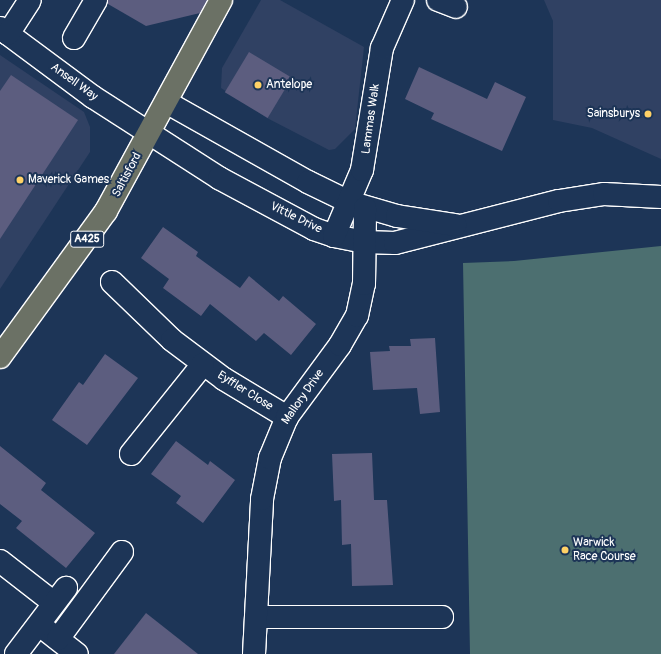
<!DOCTYPE html>
<html>
<head>
<meta charset="utf-8">
<style>
	body { margin:0 }
	#map { position:relative; width:661px; height:654px; overflow:hidden; background:#1d3557; font-family:Pangolin,sans-serif }
	div>[style] { position:absolute }
	.built>* { inset:0; background:#304163 }
	.green>* { inset:0; background:#4c6f70 }
	.building>* { inset:0; background:#5c5d7f; transform-origin:0 0 }
	.roads { filter:drop-shadow(1px 0 #fff) drop-shadow(-1px 0 #fff) drop-shadow(0 1px #fff) drop-shadow(0 -1px #fff) }
	.minor>* { height:22px; margin:-11px; padding:0 11px; transform-origin:11px; border-radius:11px; background:#1d3557 }
	.major>* { height:22px; margin:-11px; padding:0 11px; transform-origin:11px; border-radius:11px; background:#6b7165 }
	.dots>* { width:11px; height:11px; translate:-50% -50%; box-sizing:border-box; border:2px solid #1d3557; border-radius:50% }
	span { translate:-50% -50%; white-space:nowrap; text-align:center; line-height:1.15; -webkit-text-stroke:4px #1d3557; paint-order:stroke }
	.shield-label span { padding:1px 3px; background:#1d3557; border:1px solid; border-radius:3px; -webkit-text-stroke-width:0 }
	.shield-label { font-size:11px; color:#fff; font-weight:700 }
	.street-label { font-size:12px; color:#fff }
	.poi-label { font-size:12px; color:#fff }
	.left { translate:0 -50%; text-align:left }
	.right { translate:-100% -50%; text-align:right }
</style>
</head>
<body>
<div id="map">
	<div class="built">
		<div style="clip-path:polygon(261px 0,280px 0,364px 47px,355px 129px,335px 149px,329px 150px,267px 118px,221px 88px,222px 68px)"></div>
		<div style="clip-path:polygon(544px 0,661px 0,661px 159px,592px 128px,553px 120px,553px 21px)"></div>
		<div style="clip-path:polygon(0 55px,84px 112px,90px 127px,90px 152px,0 289px)"></div>
	</div>
	<div class="green">
		<div style="clip-path:polygon(661px 246px,661px 654px,470px 654px,463px 263px,514px 261px)"></div>
	</div>
	<div class="building">
		<div style="clip-path:polygon(108px 0,207px 0,200px 13px,146px 26px,108px 4px)"></div>
		<div style="left:249px;top:52px;width:50px;height:47px;rotate:31deg"></div>
		<div style="clip-path:polygon(419px 67px,487px 99px,495px 82px,526px 97px,502px 151px,431px 119px,434px 113px,405px 99px)"></div>
		<div style="clip-path:polygon(11px 75px,78px 120px,0 239px,0 91px)"></div>
		<div style="clip-path:polygon(163px 227px,198px 252px,196px 256px,240px 288px,249px 276px,279px 301px,283px 296px,316px 324px,291px 355px,264px 333px,256px 341px,210px 304px,201px 316px,163px 288px,169px 279px,141px 258px)"></div>
		<div style="clip-path:polygon(435px 338px,440px 412px,420px 414px,417px 388px,373px 390px,370px 352px,390px 351px,389px 346px,411px 346px,410px 339px)"></div>
		<div style="clip-path:polygon(105px 354px,138px 378px,87px 445px,52px 420px,79px 382px,83px 385px)"></div>
		<div style="clip-path:polygon(176px 441px,208px 465px,210px 461px,235px 480px,203px 523px,176px 503px,181px 496px,151px 474px)"></div>
		<div style="clip-path:polygon(0 446px,46px 483px,41px 490px,95px 533px,66px 568px,16px 528px,22px 521px,0 504px)"></div>
		<div style="clip-path:polygon(372px 453px,374px 500px,387px 500px,393px 585px,352px 586px,351px 544px,342px 545px,341px 500px,334px 501px,332px 454px)"></div>
		<div style="clip-path:polygon(146px 613px,198px 654px,114px 654px)"></div>
	</div>
	<div class="roads">
		<div class="minor">
			<div style="left:438px;top:0;width:19px;rotate:21deg"></div>
			<div style="left:0;top:28px;width:116px;rotate:36.6deg"></div>
			<div style="left:93px;top:97px;width:150px;rotate:32.7deg"></div>
			<div style="left:219px;top:178px;width:108px;rotate:28.2deg"></div>
			<div style="left:314px;top:229px;width:21px;rotate:19deg"></div>
			<div style="left:334px;top:236px;width:31px;rotate:11deg"></div>
			<div style="left:364px;top:242px;width:31px;rotate:2deg"></div>
			<div style="left:395px;top:243px;width:169px;rotate:-14.4deg"></div>
			<div style="left:559px;top:201px;width:46px;rotate:-8.8deg"></div>
			<div style="left:604px;top:194px;width:57px;rotate:3deg"></div>
			<div style="left:8px;top:34px;width:40px;rotate:-57.1deg"></div>
			<div style="left:74px;top:38px;width:44px;rotate:-59.9deg"></div>
			<div style="left:166px;top:102px;width:163px;rotate:29.4deg"></div>
			<div style="left:308px;top:182px;width:46px;rotate:26deg"></div>
			<div style="left:349px;top:202px;width:50px;rotate:16.3deg"></div>
			<div style="left:397px;top:216px;width:59px;rotate:8.8deg"></div>
			<div style="left:334px;top:236px;width:72px;rotate:-67deg"></div>
			<div style="left:362px;top:170px;width:124px;rotate:-80.7deg"></div>
			<div style="left:382px;top:48px;width:52px;rotate:-66.4deg"></div>
			<div style="left:112px;top:282px;width:83px;rotate:44deg"></div>
			<div style="left:172px;top:340px;width:65px;rotate:36.9deg"></div>
			<div style="left:224px;top:379px;width:74px;rotate:31.1deg"></div>
			<div style="left:131px;top:454px;width:115px;rotate:-51.3deg"></div>
			<div style="left:0;top:561px;width:68px;rotate:37.9deg"></div>
			<div style="left:256px;top:617px;width:186px"></div>
			<div style="left:46px;top:630px;width:39px;rotate:38deg"></div>
			<div style="left:58px;top:639px;width:108px;rotate:-53.7deg"></div>
			<div style="left:16px;top:654px;width:83px;rotate:-52.9deg"></div>
			<div style="left:254px;top:654px;width:155px;rotate:-87deg"></div>
			<div style="left:262px;top:499px;width:42px;rotate:-79deg"></div>
			<div style="left:270px;top:458px;width:44px;rotate:-67.5deg"></div>
			<div style="left:287px;top:417px;width:89px;rotate:-53.6deg"></div>
			<div style="left:340px;top:345px;width:34px;rotate:-60deg"></div>
			<div style="left:357px;top:316px;width:33px;rotate:-78deg"></div>
			<div style="left:364px;top:284px;width:76px;rotate:-89.2deg"></div>
		</div>
		<div class="major">
			<div style="left:0;top:357px;width:180px;rotate:-54deg"></div>
			<div style="left:106px;top:211px;width:240px;rotate:-61.4deg"></div>
		</div>
	</div>
	<div class="dots">
		<div style="left:258px;top:85px;background:#ffd166"></div>
		<div style="left:648px;top:114px;background:#ffd166"></div>
		<div style="left:20px;top:180px;background:#ffd166"></div>
		<div style="left:565px;top:550px;background:#ffd166"></div>
	</div>
	<div class="shield-label">
		<span style="left:87px;top:239px">A425</span>
	</div>
	<div class="street-label">
		<span style="left:74px;top:82px;rotate:36deg">Ansell Way</span>
		<span style="left:371px;top:119px;rotate:-82deg">Lammas Walk</span>
		<span style="left:127px;top:175px;rotate:-62deg">Saltisford</span>
		<span style="left:296px;top:218px;rotate:26deg">Vittle Drive</span>
		<span style="left:245px;top:391px;rotate:32deg">Eyffler Close</span>
		<span style="left:303px;top:397px;rotate:-55deg">Mallory Drive</span>
	</div>
	<div class="poi-label">
		<span class="left" style="left:266px;top:85px">Antelope</span>
		<span class="right" style="left:640px;top:114px">Sainsburys</span>
		<span class="left" style="left:28px;top:180px">Maverick Games</span>
		<span class="left" style="left:573px;top:550px">Warwick<br>Race Course</span>
	</div>
</div>
</body>
</html>
